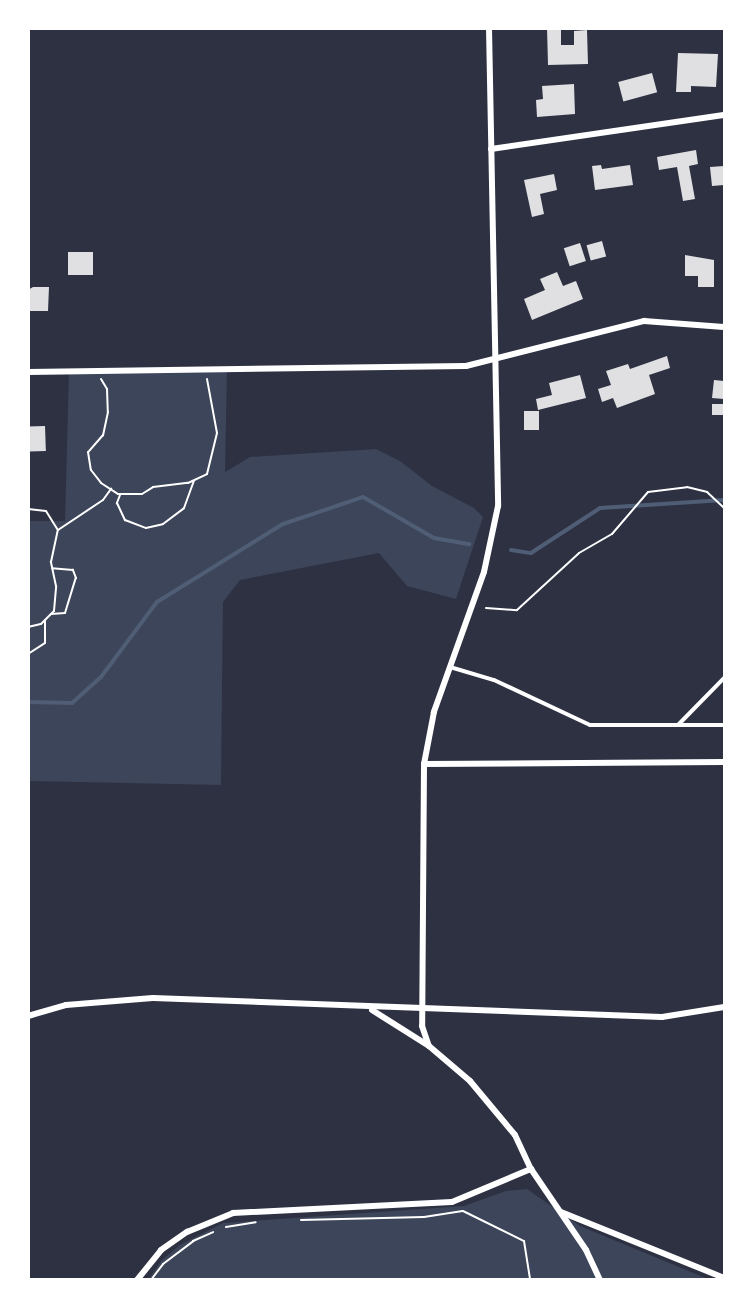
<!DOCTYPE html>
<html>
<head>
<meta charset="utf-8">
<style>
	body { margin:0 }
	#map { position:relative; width:753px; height:1308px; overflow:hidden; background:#2d3142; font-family:Mulish,sans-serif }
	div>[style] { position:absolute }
	.green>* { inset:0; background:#3c4559 }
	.stream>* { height:4px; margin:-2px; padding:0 2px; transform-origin:2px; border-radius:2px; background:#4f5d75 }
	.building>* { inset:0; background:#e0e0e3; transform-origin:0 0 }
	.path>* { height:2px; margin:-1px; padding:0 1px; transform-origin:1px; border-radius:1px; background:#fff }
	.service>* { height:4px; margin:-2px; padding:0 2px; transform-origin:2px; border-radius:2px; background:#fff }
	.minor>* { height:6px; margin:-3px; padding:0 3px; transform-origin:3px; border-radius:3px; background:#fff }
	span { translate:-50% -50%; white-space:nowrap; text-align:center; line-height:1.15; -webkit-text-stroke:6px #fff; paint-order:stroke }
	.frame { position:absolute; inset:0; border:30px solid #fff; pointer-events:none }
</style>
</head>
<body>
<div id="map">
	<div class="green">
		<div style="clip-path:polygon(227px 370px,225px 472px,250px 457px,376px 449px,400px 461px,432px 486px,474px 508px,483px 517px,456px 599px,407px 586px,379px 553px,240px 580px,223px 602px,221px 785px,29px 781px,29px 521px,65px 521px,69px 371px)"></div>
		<div style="clip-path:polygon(527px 1189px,580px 1226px,708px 1279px,148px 1280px,162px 1260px,180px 1245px,223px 1223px,464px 1206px,506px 1191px)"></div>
	</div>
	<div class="stream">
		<div style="left:511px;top:550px;width:20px;rotate:9deg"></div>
		<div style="left:531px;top:553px;width:82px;rotate:-33.1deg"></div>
		<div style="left:600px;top:508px;width:124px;rotate:-3.7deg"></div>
		<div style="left:28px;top:702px;width:44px;rotate:1.3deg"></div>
		<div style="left:72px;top:703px;width:39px;rotate:-42deg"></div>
		<div style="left:101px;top:677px;width:94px;rotate:-53.3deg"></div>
		<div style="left:157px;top:602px;width:148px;rotate:-31.8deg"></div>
		<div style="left:283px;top:524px;width:84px;rotate:-18.6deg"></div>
		<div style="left:363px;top:497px;width:82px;rotate:30deg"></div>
		<div style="left:434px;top:538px;width:36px;rotate:10deg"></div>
	</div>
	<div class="building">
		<div style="clip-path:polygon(547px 28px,561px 28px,561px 45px,574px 45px,574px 31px,587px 30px,588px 64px,548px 65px)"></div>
		<div style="clip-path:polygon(678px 53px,718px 54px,716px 87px,691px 86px,691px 92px,676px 92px)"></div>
		<div style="left:652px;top:73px;width:20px;height:35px;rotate:75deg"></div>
		<div style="clip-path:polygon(574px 84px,575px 114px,537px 117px,536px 100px,543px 99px,542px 86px)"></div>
		<div style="clip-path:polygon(696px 150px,698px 164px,689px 166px,695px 199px,683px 201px,677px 167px,659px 170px,657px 157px)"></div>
		<div style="clip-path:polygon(601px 165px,602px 169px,630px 165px,633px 185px,595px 190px,592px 166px)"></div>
		<div style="clip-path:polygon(724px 166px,724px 185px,712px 186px,710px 167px)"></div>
		<div style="clip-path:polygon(554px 174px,557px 190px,540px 194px,544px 214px,532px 217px,524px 180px)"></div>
		<div style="left:602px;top:241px;width:16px;height:16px;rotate:75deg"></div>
		<div style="left:580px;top:243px;width:19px;height:17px;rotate:72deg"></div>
		<div style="left:68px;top:252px;width:25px;height:23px"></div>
		<div style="clip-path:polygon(685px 255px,714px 260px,714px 287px,698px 287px,698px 276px,685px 276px)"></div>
		<div style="clip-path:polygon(557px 272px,563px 286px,576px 281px,583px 299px,532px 320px,524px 299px,545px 290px,540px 279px)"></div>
		<div style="clip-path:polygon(33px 287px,49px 287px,48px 311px,28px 311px,28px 290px)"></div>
		<div style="clip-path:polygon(667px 356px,670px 368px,649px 375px,655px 394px,617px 408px,613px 398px,602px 402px,598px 389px,611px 385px,606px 371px,628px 364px,630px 369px)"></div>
		<div style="clip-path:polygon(580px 375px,586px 398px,538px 410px,536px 399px,552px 395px,549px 383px)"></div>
		<div style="clip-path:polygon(714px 380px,724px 381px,724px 399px,712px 398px)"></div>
		<div style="left:712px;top:404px;width:11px;height:11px"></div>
		<div style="left:539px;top:411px;width:19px;height:15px;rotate:90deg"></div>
		<div style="left:45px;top:426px;width:25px;height:17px;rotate:88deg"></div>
	</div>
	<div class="path">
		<div style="left:101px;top:379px;width:12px;rotate:59deg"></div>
		<div style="left:107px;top:389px;width:23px;rotate:88deg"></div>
		<div style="left:108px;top:412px;width:24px;rotate:102deg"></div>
		<div style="left:103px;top:435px;width:23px;rotate:131deg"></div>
		<div style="left:88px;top:452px;width:18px;rotate:81deg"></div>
		<div style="left:91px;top:470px;width:16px;rotate:52deg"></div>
		<div style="left:101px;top:483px;width:20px;rotate:33deg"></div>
		<div style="left:118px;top:494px;width:24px"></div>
		<div style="left:142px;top:494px;width:13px;rotate:-32deg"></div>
		<div style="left:153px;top:487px;width:35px;rotate:-7deg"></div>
		<div style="left:188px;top:483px;width:21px;rotate:-25deg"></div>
		<div style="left:207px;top:474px;width:42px;rotate:-76.3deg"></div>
		<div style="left:217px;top:433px;width:55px;rotate:-100.5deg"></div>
		<div style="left:120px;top:495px;width:9px;rotate:111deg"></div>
		<div style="left:117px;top:503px;width:19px;rotate:65deg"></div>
		<div style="left:125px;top:520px;width:22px;rotate:21deg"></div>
		<div style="left:146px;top:528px;width:17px;rotate:-13deg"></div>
		<div style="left:163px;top:524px;width:26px;rotate:-37deg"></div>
		<div style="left:184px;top:508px;width:29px;rotate:-70deg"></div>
		<div style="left:28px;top:509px;width:18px;rotate:6deg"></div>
		<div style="left:46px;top:511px;width:22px;rotate:58deg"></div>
		<div style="left:486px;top:608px;width:31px;rotate:4deg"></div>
		<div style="left:517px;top:610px;width:84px;rotate:-42.6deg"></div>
		<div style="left:579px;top:553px;width:38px;rotate:-30deg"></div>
		<div style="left:612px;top:534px;width:55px;rotate:-49.4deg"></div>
		<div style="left:648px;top:492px;width:39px;rotate:-7deg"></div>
		<div style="left:687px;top:487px;width:21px;rotate:14deg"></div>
		<div style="left:707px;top:492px;width:23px;rotate:43deg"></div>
		<div style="left:51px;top:614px;width:14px;rotate:-4deg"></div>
		<div style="left:65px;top:613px;width:37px;rotate:-73deg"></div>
		<div style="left:76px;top:578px;width:9px;rotate:-111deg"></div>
		<div style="left:73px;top:570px;width:21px;rotate:-175deg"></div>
		<div style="left:28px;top:627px;width:13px;rotate:-13deg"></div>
		<div style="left:41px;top:624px;width:18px;rotate:-45deg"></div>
		<div style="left:54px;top:611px;width:25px;rotate:-85deg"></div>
		<div style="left:56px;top:586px;width:25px;rotate:-102deg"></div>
		<div style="left:51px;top:562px;width:33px;rotate:-78deg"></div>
		<div style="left:58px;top:530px;width:54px;rotate:-33.7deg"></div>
		<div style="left:103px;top:500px;width:14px;rotate:-54deg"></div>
		<div style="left:28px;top:654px;width:20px;rotate:-33deg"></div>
		<div style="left:45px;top:643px;width:23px;rotate:-90deg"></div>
		<div style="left:301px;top:1220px;width:123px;rotate:-1.4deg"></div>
		<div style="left:424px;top:1217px;width:39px;rotate:-9deg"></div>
		<div style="left:463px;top:1211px;width:68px;rotate:26.2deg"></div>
		<div style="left:524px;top:1241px;width:39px;rotate:81deg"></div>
		<div style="left:226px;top:1227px;width:30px;rotate:-9deg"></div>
		<div style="left:151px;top:1280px;width:20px;rotate:-53deg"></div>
		<div style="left:163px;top:1264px;width:38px;rotate:-37deg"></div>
		<div style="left:193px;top:1241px;width:22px;rotate:-24deg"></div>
	</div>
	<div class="service">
		<div style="left:450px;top:667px;width:46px;rotate:16.5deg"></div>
		<div style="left:494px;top:680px;width:106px;rotate:25.1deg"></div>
		<div style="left:590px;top:725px;width:134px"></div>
		<div style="left:678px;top:725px;width:66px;rotate:-45.6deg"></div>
	</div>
	<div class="minor">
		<div style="left:489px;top:28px;width:478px;rotate:88.9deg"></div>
		<div style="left:498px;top:506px;width:67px;rotate:102deg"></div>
		<div style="left:484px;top:572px;width:149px;rotate:109.7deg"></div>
		<div style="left:434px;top:712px;width:53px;rotate:100.9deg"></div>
		<div style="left:424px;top:764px;width:262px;rotate:90.4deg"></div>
		<div style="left:422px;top:1026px;width:21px;rotate:71deg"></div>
		<div style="left:429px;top:1046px;width:54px;rotate:40.5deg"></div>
		<div style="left:470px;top:1081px;width:70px;rotate:50.2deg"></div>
		<div style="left:515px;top:1135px;width:38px;rotate:65deg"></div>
		<div style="left:531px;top:1169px;width:98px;rotate:55.8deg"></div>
		<div style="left:586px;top:1250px;width:33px;rotate:65deg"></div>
		<div style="left:491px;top:149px;width:235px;rotate:-8.3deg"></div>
		<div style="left:28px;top:372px;width:438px;rotate:-0.8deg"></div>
		<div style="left:466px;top:366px;width:184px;rotate:-14.2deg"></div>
		<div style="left:644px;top:321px;width:80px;rotate:4.3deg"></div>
		<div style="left:424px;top:764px;width:300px;rotate:-0.4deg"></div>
		<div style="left:372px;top:1010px;width:67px;rotate:32.3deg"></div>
		<div style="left:28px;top:1016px;width:40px;rotate:-16deg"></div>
		<div style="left:66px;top:1005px;width:87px;rotate:-4.6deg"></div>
		<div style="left:153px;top:998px;width:509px;rotate:2.14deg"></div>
		<div style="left:662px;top:1017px;width:63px;rotate:-9.2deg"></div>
		<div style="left:561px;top:1212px;width:176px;rotate:22deg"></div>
		<div style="left:137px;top:1280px;width:38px;rotate:-51deg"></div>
		<div style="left:161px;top:1250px;width:32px;rotate:-35deg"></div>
		<div style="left:187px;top:1232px;width:50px;rotate:-22.4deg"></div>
		<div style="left:233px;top:1213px;width:219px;rotate:-2.9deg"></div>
		<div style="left:452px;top:1202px;width:86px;rotate:-22.7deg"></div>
	</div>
	<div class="frame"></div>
</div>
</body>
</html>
